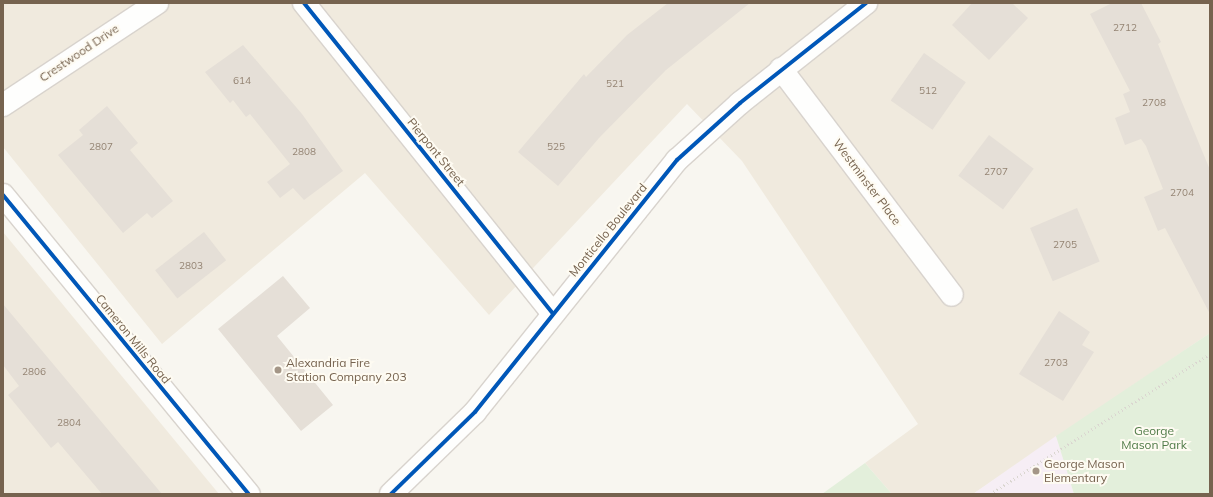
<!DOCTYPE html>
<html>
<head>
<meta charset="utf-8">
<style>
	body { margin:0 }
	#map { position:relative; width:1213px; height:497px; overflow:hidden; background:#f8f6f0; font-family:Mulish,sans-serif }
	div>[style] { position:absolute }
	.residential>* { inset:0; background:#f0eade }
	.education>* { inset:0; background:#f6eef5 }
	.green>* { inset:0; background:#e3efdb }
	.building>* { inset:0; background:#e5dfd7; transform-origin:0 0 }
	.path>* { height:2.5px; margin-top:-1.25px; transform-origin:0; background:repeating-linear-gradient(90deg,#dad6d0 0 1px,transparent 0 4px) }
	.roads { filter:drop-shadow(1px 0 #d8d3cd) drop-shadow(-1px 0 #d8d3cd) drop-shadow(0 1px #d8d3cd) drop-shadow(0 -1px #d8d3cd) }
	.street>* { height:22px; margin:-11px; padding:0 11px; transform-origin:11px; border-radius:11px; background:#fefefd }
	.secondary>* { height:22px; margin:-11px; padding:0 11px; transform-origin:11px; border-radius:11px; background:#fefefd }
	.cycleway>* { height:4px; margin:-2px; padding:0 2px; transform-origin:2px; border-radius:2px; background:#0057b8 }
	.dots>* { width:11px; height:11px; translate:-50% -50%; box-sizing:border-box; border:2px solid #fefbf2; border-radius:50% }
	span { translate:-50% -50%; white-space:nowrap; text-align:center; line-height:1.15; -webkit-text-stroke:4px #fefbf2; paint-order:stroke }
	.number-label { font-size:10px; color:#948473 }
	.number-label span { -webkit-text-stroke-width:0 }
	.street-label { font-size:12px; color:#76634f }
	.poi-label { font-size:12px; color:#76634f }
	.left { translate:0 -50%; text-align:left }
	.park-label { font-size:12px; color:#507b48 }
	.frame { position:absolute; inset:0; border:4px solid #76634f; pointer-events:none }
</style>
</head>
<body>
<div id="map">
	<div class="residential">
		<div style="clip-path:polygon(3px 3px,1210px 3px,1210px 333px,973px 494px,892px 494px,865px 463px,918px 424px,742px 161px,687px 104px,489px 315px,365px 173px,162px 344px,3px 147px)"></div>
		<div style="clip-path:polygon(3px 232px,219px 494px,3px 494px)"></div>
	</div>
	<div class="education">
		<div style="clip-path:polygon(1056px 436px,1074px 494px,973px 494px)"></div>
	</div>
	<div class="green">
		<div style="clip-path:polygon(1210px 333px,1210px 494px,1074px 494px,1056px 436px)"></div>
		<div style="clip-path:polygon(865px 463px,892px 494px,822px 494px)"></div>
	</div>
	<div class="building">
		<div style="clip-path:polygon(668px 3px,750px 3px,666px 70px,599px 138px,558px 186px,518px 152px,584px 74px,586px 77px,627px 35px)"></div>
		<div style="clip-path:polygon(972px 3px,1012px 3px,1028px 18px,989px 60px,952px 25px)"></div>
		<div style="clip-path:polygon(1112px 3px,1141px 3px,1161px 42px,1158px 44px,1210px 170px,1210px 314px,1165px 228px,1158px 231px,1144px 197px,1163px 189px,1146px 146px,1141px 139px,1125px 145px,1115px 118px,1130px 112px,1123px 94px,1130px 91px,1090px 14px)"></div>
		<div style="clip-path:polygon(243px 45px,302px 114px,343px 171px,304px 200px,293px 188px,280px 198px,267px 182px,290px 164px,250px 114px,246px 117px,233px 100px,230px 103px,205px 72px)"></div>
		<div style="left:924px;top:53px;width:51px;height:58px;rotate:35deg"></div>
		<div style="clip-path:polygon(107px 106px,138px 143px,130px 150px,173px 201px,152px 218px,147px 213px,123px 233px,58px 155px,83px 135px,79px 130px)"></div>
		<div style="left:989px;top:135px;width:56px;height:51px;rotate:37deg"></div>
		<div style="left:1077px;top:208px;width:58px;height:51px;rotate:67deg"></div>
		<div style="left:204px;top:232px;width:36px;height:62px;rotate:52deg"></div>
		<div style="clip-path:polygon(283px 276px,310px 308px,277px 336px,333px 405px,301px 431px,218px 329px)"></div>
		<div style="clip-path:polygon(3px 304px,115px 438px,162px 494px,102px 494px,58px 442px,51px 448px,8px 395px,19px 386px,3px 365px)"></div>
		<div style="clip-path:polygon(1059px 311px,1090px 332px,1082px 345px,1094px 352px,1063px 401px,1019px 374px)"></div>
	</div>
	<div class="path">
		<div style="left:990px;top:494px;width:261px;rotate:-32.5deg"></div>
	</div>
	<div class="roads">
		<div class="street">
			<div style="left:304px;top:3px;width:398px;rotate:51.3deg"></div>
			<div style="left:781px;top:69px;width:283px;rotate:52.9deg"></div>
			<div style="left:3px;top:105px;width:185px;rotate:-33.5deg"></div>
		</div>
		<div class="secondary">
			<div style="left:3px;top:195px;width:387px;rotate:50.6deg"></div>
			<div style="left:391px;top:494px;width:117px;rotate:-44.3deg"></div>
			<div style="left:475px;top:412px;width:323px;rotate:-51.3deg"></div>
			<div style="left:677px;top:160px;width:85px;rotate:-42.1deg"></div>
			<div style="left:740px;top:103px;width:161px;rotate:-38.4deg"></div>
		</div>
	</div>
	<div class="cycleway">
		<div style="left:304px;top:3px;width:398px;rotate:51.3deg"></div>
		<div style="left:3px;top:195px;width:387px;rotate:50.6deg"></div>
		<div style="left:391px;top:494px;width:117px;rotate:-44.3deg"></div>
		<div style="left:475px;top:412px;width:323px;rotate:-51.3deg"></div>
		<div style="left:677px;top:160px;width:85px;rotate:-42.1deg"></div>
		<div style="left:740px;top:103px;width:161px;rotate:-38.4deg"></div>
	</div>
	<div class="dots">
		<div style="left:278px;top:370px;background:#a49687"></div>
		<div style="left:1036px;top:471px;background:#a49687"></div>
	</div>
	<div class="number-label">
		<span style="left:1125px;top:28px">2712</span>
		<span style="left:242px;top:81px">614</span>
		<span style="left:615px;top:84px">521</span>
		<span style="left:928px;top:91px">512</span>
		<span style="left:1154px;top:103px">2708</span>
		<span style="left:101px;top:147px">2807</span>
		<span style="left:556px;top:147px">525</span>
		<span style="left:304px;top:152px">2808</span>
		<span style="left:996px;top:172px">2707</span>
		<span style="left:1182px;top:193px">2704</span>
		<span style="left:1065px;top:245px">2705</span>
		<span style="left:191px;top:266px">2803</span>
		<span style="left:1056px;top:363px">2703</span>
		<span style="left:34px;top:372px">2806</span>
		<span style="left:69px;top:423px">2804</span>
	</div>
	<div class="street-label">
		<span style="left:79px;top:53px;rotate:-34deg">Crestwood Drive</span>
		<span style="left:436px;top:152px;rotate:51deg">Pierpont Street</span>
		<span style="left:867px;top:182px;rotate:53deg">Westminster Place</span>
		<span style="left:608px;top:230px;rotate:-51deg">Monticello Boulevard</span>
		<span style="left:133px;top:339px;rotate:51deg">Cameron Mills Road</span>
	</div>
	<div class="poi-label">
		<span class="left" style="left:286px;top:370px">Alexandria Fire<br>Station Company 203</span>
		<span class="left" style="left:1044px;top:471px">George Mason<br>Elementary</span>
	</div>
	<div class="park-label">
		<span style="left:1154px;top:438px">George<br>Mason Park</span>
	</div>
	<div class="frame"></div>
</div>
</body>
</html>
